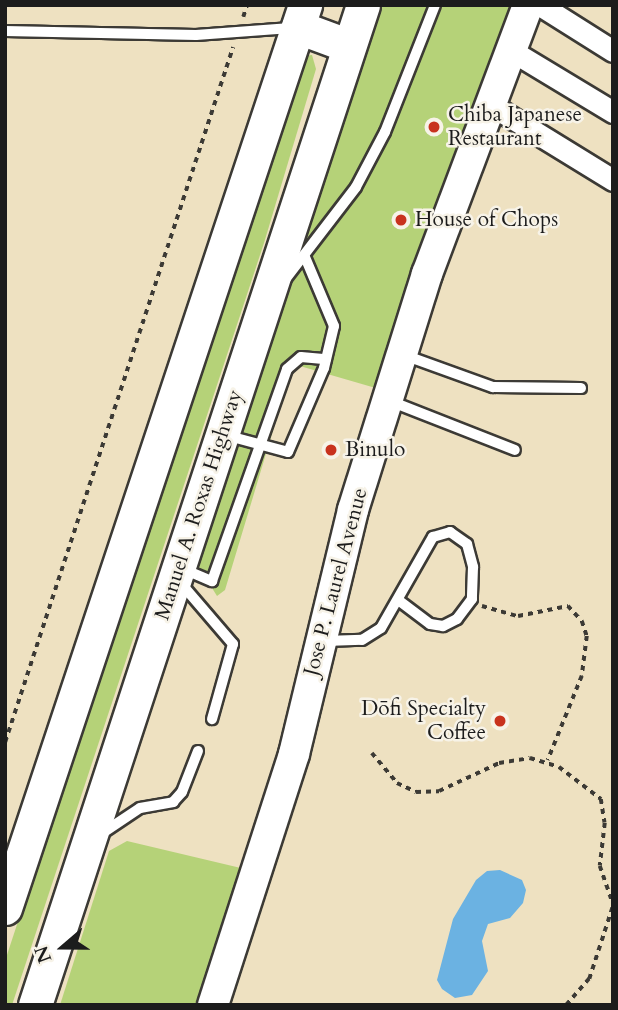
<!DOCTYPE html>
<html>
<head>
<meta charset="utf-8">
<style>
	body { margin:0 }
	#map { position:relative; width:618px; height:1010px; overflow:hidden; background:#eee1c1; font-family:Cardo,serif }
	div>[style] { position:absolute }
	.green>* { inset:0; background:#b5d278 }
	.water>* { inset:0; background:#6bb2e2 }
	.path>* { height:3.5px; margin-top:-1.75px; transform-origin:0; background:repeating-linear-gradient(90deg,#3c3a35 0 5px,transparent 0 10px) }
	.roads { filter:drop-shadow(2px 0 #3c3a35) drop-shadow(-2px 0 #3c3a35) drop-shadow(0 2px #3c3a35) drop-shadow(0 -2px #3c3a35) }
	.lane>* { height:10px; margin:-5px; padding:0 5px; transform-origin:5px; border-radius:5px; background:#fff }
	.street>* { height:21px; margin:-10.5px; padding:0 10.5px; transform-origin:10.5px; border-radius:10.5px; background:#fff }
	.secondary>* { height:30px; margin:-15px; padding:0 15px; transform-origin:15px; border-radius:15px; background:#fff }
	.primary>* { height:33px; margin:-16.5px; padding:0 16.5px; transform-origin:16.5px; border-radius:16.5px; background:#fff }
	.dots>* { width:19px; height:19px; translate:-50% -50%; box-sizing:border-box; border:4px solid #f7f3e8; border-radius:50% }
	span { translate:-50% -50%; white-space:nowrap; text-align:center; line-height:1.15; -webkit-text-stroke:5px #f7f3e8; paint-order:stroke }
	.poi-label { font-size:21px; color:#1c1c1c }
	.left { translate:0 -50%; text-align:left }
	.right { translate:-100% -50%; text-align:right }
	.street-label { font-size:21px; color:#1c1c1c }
	.frame { position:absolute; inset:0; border:7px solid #1c1c1c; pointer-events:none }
	.north { position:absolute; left:28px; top:912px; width:70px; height:70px; -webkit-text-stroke:5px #f7f3e8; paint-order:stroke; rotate:250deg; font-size:19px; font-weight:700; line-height:28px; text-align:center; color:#1c1c1c }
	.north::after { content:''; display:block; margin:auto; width:24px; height:32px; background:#1c1c1c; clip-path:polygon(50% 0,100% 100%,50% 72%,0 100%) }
</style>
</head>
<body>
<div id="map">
	<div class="green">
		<div style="clip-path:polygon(379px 5px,514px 5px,379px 389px,293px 364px,225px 590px,217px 596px,197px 564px)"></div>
		<div style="clip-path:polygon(312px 55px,316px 69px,264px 243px,12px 1005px,5px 1005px,5px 961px,303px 56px)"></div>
		<div style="clip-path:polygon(127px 841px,245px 869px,200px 1005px,60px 1005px,109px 851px)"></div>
	</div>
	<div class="water">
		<div style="clip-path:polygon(500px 870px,522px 880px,526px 890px,523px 903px,510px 918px,488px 924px,482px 941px,488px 971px,472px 995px,455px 998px,442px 989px,437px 980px,453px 919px,476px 880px,487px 871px)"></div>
	</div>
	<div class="path">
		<div style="left:243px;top:17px;width:13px;rotate:-72deg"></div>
		<div style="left:482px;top:606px;width:37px;rotate:16deg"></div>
		<div style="left:518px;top:616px;width:51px;rotate:-11.3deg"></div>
		<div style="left:568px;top:606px;width:21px;rotate:47deg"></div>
		<div style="left:582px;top:621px;width:16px;rotate:72deg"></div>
		<div style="left:587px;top:636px;width:40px;rotate:97.1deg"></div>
		<div style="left:582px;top:676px;width:91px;rotate:112deg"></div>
		<div style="left:5px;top:742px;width:731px;rotate:-71.84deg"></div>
		<div style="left:372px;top:753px;width:39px;rotate:50deg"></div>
		<div style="left:397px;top:783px;width:21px;rotate:25deg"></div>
		<div style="left:416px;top:792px;width:23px;rotate:-2deg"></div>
		<div style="left:439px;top:791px;width:66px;rotate:-25deg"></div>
		<div style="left:499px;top:763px;width:31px;rotate:-9deg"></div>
		<div style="left:530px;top:758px;width:30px;rotate:17deg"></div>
		<div style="left:559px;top:767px;width:53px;rotate:37.3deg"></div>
		<div style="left:601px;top:799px;width:24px;rotate:81deg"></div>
		<div style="left:605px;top:823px;width:43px;rotate:96.6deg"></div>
		<div style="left:600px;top:866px;width:39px;rotate:71deg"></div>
		<div style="left:352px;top:1005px;width:19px"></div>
		<div style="left:566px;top:1005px;width:35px;rotate:-49deg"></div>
		<div style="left:589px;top:979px;width:78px;rotate:-72deg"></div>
	</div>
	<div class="roads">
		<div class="lane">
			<div style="left:5px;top:31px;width:191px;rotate:1.2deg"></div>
			<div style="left:196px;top:35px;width:95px;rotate:-4.2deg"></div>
			<div style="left:284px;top:281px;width:118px;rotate:-52.5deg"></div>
			<div style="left:356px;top:187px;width:62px;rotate:-62.2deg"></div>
			<div style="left:385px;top:132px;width:136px;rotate:-68.5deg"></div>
			<div style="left:404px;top:355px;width:95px;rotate:19.8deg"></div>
			<div style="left:493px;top:387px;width:88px;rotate:0.7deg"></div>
			<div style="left:390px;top:401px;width:134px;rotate:21.4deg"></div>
			<div style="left:225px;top:435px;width:65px;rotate:15.1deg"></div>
			<div style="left:288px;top:452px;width:91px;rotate:-66.8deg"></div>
			<div style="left:324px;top:368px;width:43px;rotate:-76.6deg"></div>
			<div style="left:334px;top:326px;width:75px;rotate:-112.8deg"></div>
			<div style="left:181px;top:568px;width:34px;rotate:23deg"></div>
			<div style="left:212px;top:581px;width:225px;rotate:-70.5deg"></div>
			<div style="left:287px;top:369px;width:18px;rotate:-41deg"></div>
			<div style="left:301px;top:357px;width:25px;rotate:5deg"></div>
			<div style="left:179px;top:581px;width:83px;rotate:49.4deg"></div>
			<div style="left:233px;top:644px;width:78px;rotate:105.6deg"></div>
			<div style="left:325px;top:641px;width:37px;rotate:-2deg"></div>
			<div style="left:362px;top:640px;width:22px;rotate:-32deg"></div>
			<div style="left:381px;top:628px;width:105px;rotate:-60.3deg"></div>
			<div style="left:433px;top:537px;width:18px;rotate:-16deg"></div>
			<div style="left:450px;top:532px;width:21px;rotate:35deg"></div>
			<div style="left:467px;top:544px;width:24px;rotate:75deg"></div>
			<div style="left:473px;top:567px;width:32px;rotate:92deg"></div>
			<div style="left:472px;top:599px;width:25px;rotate:127deg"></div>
			<div style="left:457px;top:619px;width:16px;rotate:153deg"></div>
			<div style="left:443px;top:626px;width:13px;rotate:-171deg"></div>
			<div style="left:430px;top:624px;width:39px;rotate:-143deg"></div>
			<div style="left:104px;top:832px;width:43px;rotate:-33.7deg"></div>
			<div style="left:140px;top:808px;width:34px;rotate:-10deg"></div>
			<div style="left:173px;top:802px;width:13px;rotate:-48deg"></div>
			<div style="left:182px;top:792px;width:44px;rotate:-68.7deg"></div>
		</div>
		<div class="street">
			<div style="left:540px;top:5px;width:86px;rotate:32.2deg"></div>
			<div style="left:512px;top:51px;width:118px;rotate:31.1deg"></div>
			<div style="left:491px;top:105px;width:143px;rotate:31.6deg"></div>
		</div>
		<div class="secondary">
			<div style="left:213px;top:1005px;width:264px;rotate:-72.1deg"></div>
			<div style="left:294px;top:754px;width:251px;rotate:-76.4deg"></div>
			<div style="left:353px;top:510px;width:247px;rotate:-72.6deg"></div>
			<div style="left:427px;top:274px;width:287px;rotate:-69.4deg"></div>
		</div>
		<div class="primary">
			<div style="left:298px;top:27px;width:54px;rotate:20.4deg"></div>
			<div style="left:5px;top:908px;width:952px;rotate:-71.62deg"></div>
			<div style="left:35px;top:1005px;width:1052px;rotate:-71.84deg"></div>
		</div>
	</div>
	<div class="dots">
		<div style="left:434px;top:127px;background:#c8321e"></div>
		<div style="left:401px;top:220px;background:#c8321e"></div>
		<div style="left:331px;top:450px;background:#c8321e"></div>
		<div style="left:500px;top:721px;background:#c8321e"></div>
	</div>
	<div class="poi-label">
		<span class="left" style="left:448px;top:127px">Chiba Japanese<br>Restaurant</span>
		<span class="left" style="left:415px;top:220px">House of Chops</span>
		<span class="left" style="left:345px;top:450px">Binulo</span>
		<span class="right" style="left:486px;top:721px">Dōfi Specialty<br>Coffee</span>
	</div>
	<div class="street-label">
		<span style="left:199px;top:505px;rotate:-72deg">Manuel A. Roxas Highway</span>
		<span style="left:336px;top:582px;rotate:-75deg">Jose P. Laurel Avenue</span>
	</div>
	<div class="frame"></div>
	<div class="north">N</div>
</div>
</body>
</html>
